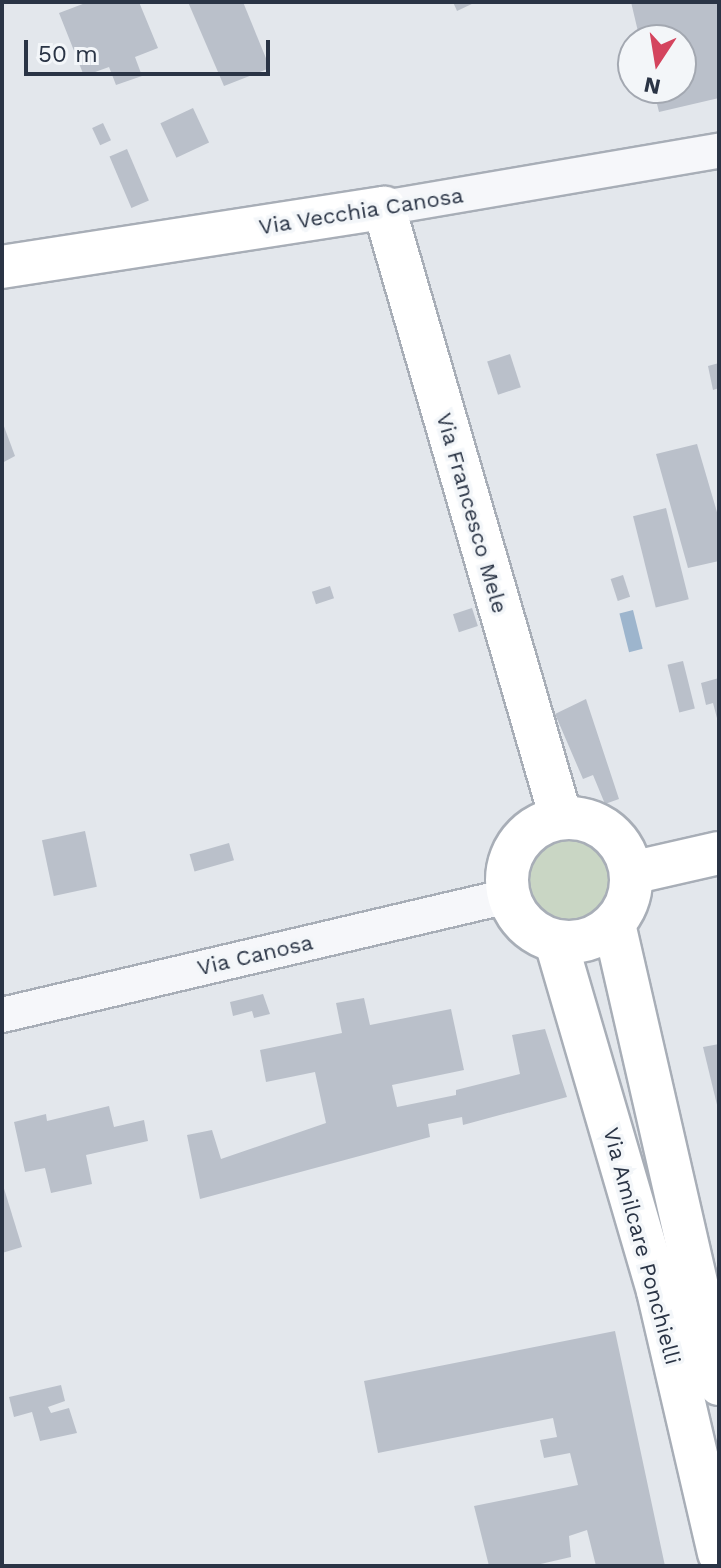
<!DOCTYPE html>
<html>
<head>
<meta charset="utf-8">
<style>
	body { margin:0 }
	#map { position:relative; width:721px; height:1568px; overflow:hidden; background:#e3e7ec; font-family:"Work Sans",sans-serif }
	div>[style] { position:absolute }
	.green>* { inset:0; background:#c9d6c4 }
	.round { border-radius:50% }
	.water>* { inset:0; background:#9db5cd; transform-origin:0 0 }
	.building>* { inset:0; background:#bac0ca; transform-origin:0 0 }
	.roads { filter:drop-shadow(2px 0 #a8aeb7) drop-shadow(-2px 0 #a8aeb7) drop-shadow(0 2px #a8aeb7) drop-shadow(0 -2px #a8aeb7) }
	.minor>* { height:34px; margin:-17px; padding:0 17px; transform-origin:17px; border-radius:17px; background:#f6f7fa }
	.major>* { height:42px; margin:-21px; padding:0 21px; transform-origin:21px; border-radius:21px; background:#fff }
	.major>.ring { margin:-21px; padding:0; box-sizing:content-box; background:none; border:42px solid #fff; border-radius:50% }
	span { translate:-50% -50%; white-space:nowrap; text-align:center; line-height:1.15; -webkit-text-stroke:7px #f3f6f9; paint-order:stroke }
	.street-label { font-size:22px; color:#2a3445 }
	.frame { position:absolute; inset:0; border:4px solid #2a3445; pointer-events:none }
	.north { position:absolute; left:617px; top:24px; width:80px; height:80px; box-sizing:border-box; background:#f3f6f9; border:2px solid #a3a8b1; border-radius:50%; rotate:192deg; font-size:22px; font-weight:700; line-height:32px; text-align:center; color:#2a3445 }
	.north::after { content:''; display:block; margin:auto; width:28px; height:36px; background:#d4445e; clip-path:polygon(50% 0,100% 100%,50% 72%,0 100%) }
	.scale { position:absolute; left:24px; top:40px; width:246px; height:36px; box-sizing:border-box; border:4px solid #2a3445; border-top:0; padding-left:10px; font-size:24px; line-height:28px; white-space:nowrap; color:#2a3445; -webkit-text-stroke:6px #f3f6f9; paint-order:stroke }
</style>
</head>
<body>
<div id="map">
	<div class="green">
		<div class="round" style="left:523px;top:839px;width:88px;height:88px"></div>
	</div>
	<div class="water">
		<div style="left:633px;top:610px;width:40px;height:14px;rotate:76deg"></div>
	</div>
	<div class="building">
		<div style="clip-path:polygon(88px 2px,139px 2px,158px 48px,135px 57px,142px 76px,116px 85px,109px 67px,84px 76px,59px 13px)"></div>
		<div style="clip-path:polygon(188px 2px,243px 2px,270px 68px,224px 86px)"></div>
		<div style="clip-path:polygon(453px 2px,476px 2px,457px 11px)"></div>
		<div style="clip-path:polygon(631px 2px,717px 2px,719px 98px,659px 112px,653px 88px,681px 88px,681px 40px,640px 40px)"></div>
		<div style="left:193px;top:108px;width:38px;height:36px;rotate:65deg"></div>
		<div style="left:103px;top:123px;width:19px;height:12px;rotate:65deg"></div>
		<div style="left:127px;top:149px;width:56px;height:19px;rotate:67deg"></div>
		<div style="left:510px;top:354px;width:35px;height:24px;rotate:72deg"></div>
		<div style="clip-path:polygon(719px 363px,719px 388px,713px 390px,708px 366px)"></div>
		<div style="clip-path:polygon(2px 421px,15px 456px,2px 463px)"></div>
		<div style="clip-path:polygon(697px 444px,719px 519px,719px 561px,688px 568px,656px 454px)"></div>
		<div style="left:666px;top:508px;width:94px;height:34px;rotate:76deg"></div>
		<div style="left:623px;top:575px;width:23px;height:13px;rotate:72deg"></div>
		<div style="left:330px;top:586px;width:13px;height:19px;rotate:72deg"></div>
		<div style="left:472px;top:608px;width:19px;height:20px;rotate:72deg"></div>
		<div style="left:683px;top:661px;width:49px;height:16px;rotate:76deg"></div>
		<div style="clip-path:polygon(719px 678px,719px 722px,718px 722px,713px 703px,706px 705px,701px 683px)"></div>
		<div style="clip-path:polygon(586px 699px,619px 799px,605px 804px,593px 775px,583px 779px,555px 714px)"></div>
		<div style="left:85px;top:831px;width:57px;height:44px;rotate:78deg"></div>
		<div style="left:229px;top:843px;width:18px;height:41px;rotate:74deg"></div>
		<div style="clip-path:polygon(263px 994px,270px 1014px,254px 1018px,252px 1011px,233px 1016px,230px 1002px)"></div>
		<div style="clip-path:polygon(364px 998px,370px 1025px,451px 1009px,464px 1070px,392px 1085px,397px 1107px,456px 1095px,456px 1090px,520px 1074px,512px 1035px,545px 1029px,567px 1097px,463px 1125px,462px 1117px,428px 1124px,430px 1137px,200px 1199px,187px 1135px,212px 1130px,221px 1159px,326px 1123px,315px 1072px,266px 1082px,260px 1050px,342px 1033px,336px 1003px)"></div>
		<div style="clip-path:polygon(719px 1044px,719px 1109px,718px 1109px,703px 1047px)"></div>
		<div style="clip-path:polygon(109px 1106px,114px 1127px,144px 1120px,148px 1141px,86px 1155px,92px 1184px,51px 1193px,45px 1168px,25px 1172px,14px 1122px,46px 1114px,47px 1121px)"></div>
		<div style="clip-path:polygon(2px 1182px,22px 1247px,2px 1253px)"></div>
		<div style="clip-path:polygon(615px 1331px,665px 1566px,596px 1566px,587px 1530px,569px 1536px,571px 1557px,532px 1566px,489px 1566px,474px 1506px,578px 1485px,570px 1453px,544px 1458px,540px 1440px,557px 1437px,553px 1418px,378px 1453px,364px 1381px)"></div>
		<div style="clip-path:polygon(61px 1385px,65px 1401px,48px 1407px,51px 1413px,69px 1408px,77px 1433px,40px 1441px,32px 1412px,14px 1417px,9px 1397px)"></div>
	</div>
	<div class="roads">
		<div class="minor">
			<div style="left:384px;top:208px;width:340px;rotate:-9.7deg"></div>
			<div style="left:2px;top:1015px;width:520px;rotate:-13.23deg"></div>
		</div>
		<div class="major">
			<div style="left:2px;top:267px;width:387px;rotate:-8.8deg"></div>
			<div style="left:384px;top:208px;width:635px;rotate:73.82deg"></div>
			<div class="ring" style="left:507px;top:818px;width:82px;height:82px"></div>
			<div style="left:631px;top:873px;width:90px;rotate:-12.8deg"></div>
			<div style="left:614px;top:924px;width:472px;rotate:77.1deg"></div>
			<div style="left:556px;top:942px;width:364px;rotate:73.7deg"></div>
			<div style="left:658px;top:1291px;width:269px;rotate:76.9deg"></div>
		</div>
	</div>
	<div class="street-label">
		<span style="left:361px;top:211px;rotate:-9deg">Via Vecchia Canosa</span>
		<span style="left:472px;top:513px;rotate:74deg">Via Francesco Mele</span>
		<span style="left:255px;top:955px;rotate:-13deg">Via Canosa</span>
		<span style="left:642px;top:1246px;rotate:75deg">Via Amilcare Ponchielli</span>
	</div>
	<div class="frame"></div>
	<div class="north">N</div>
	<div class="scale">50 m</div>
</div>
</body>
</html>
